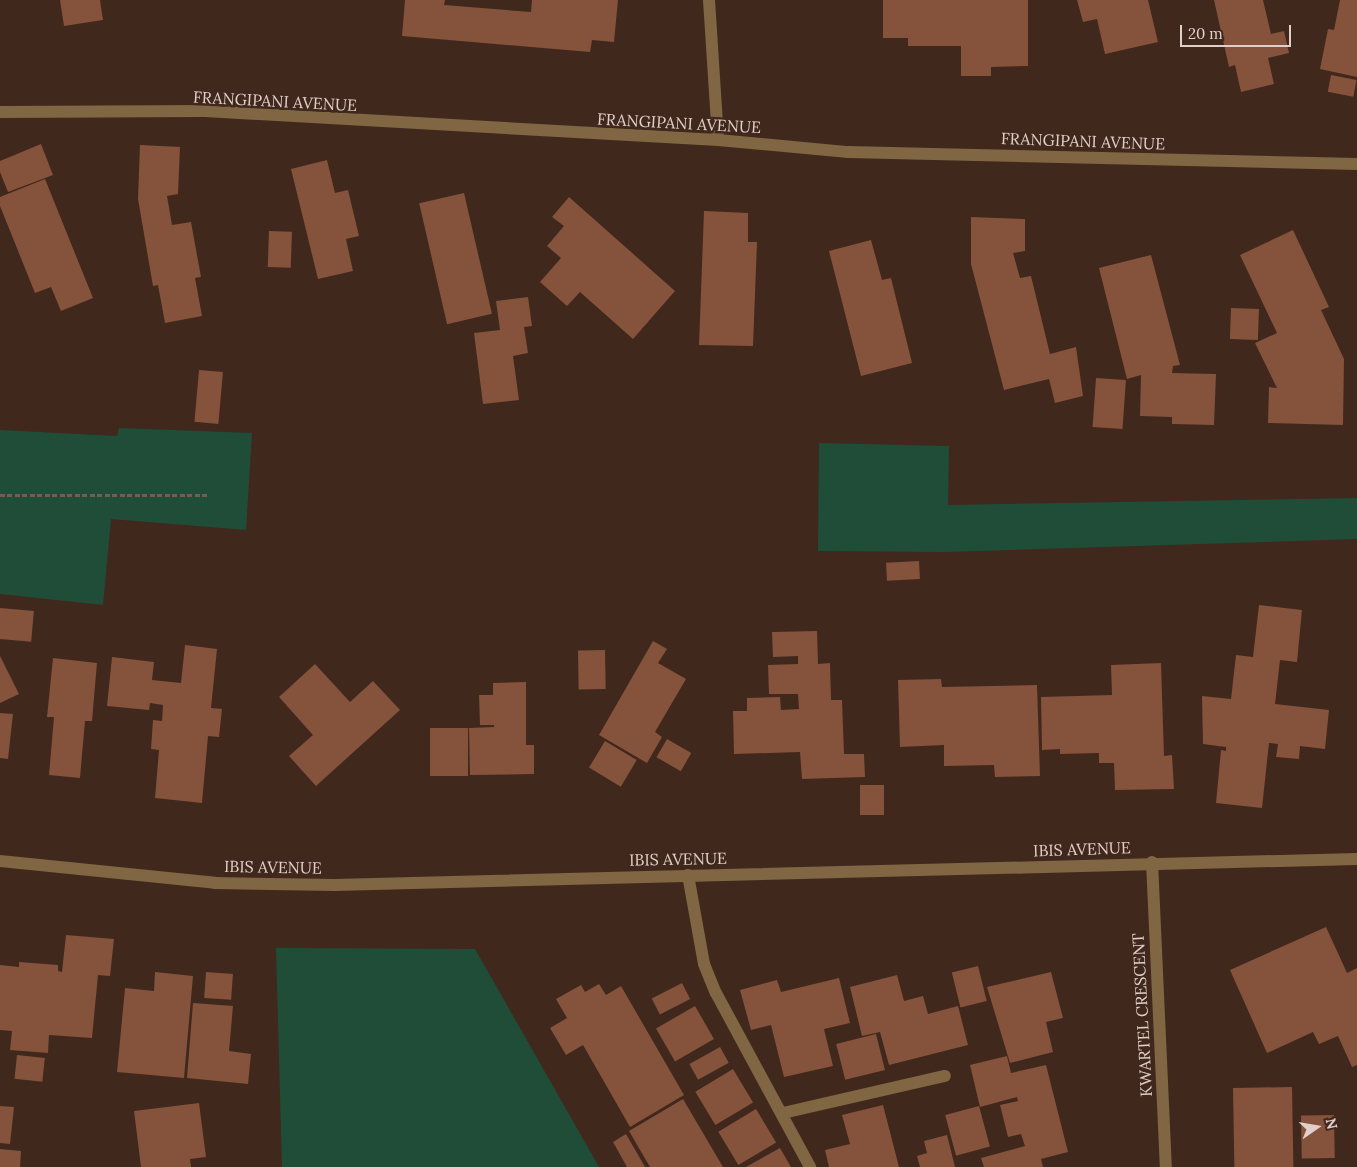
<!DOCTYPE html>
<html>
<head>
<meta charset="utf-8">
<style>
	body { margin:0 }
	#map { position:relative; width:1357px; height:1167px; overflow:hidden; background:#40281d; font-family:Lora,serif }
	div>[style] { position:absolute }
	.green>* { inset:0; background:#204d38 }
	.building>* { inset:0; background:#85523b; transform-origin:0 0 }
	.path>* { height:3px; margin-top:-1.5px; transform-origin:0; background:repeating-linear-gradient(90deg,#735e54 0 5px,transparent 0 7.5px) }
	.minor>* { height:12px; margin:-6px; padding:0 6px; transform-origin:6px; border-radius:6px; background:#806642 }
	span { translate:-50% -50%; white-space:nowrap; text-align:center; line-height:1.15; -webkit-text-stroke:5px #40281d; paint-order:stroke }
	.street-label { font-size:16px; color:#e1d0c9 }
	.north { position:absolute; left:1292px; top:1102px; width:50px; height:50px; -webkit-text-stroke:4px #40281d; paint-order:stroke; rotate:77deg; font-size:14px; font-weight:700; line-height:20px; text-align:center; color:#e1d0c9 }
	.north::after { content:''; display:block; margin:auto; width:18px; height:22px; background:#e1d0c9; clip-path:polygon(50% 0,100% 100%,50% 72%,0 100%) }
	.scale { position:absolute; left:1180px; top:25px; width:111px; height:22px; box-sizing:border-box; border:2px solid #e1d0c9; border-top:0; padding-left:6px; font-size:15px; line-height:18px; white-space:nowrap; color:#e1d0c9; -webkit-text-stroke:4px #40281d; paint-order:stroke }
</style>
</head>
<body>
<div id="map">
	<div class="green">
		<div style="clip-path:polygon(119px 428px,252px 433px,246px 530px,111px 519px,103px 605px,0 594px,0 430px,117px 436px)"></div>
		<div style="clip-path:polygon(819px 443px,949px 446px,948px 505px,1357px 498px,1357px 539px,944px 552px,818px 551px)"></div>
		<div style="clip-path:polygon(276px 948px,475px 949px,599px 1167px,282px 1167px)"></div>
	</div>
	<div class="building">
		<div style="clip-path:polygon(60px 0,100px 0,103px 20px,64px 26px)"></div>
		<div style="clip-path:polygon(405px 0,445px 0,444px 5px,531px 12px,532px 0,618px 0,614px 42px,592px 40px,590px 52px,402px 36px)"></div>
		<div style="clip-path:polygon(883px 0,1028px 0,1028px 66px,991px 67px,991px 76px,961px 76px,961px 46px,908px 46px,908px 38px,883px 38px)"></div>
		<div style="clip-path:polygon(1077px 0,1148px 0,1158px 42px,1105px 54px,1097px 19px,1083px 22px)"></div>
		<div style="clip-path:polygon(1214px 0,1263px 0,1271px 34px,1284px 31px,1289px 53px,1268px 58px,1274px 84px,1241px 92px,1235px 65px,1229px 67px)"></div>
		<div style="clip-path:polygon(1340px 0,1357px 0,1357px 77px,1320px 69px,1328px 29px,1334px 30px)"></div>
		<div style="left:1331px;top:75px;width:26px;height:17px;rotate:11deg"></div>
		<div style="clip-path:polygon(41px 144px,53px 175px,8px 192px,0 172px,0 161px)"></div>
		<div style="clip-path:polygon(140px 145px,180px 147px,178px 194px,167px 196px,172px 225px,191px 222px,201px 277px,195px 278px,202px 316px,165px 323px,158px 285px,153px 286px,138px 199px)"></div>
		<div style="clip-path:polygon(327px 160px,335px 193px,348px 190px,359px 236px,346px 239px,353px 271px,318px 279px,291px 169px)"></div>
		<div style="clip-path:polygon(45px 179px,93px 298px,61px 311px,51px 287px,35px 293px,0 206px,0 197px)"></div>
		<div style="left:464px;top:193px;width:124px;height:46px;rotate:77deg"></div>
		<div style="clip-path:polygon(569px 197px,675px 291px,633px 339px,580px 292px,567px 306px,540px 282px,561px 258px,547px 246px,564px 226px,552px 217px)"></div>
		<div style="clip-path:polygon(704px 211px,748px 213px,748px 242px,757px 242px,753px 346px,699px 345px)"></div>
		<div style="clip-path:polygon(971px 217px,1025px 219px,1025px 251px,1013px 253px,1020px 278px,1031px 276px,1050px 354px,1076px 347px,1083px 396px,1055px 403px,1049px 379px,1004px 390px,971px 264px)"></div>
		<div style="clip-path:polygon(1293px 230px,1329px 307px,1321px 310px,1344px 359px,1343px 425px,1268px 423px,1269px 387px,1277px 388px,1255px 343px,1277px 333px,1240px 255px)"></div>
		<div style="left:269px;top:231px;width:23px;height:36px;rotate:2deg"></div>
		<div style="clip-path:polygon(871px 240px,882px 280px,891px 278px,912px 363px,861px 376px,829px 251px)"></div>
		<div style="clip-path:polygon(1151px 255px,1180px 365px,1173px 366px,1172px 373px,1216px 374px,1214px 425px,1172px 424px,1172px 417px,1140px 416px,1141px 375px,1127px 379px,1099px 268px)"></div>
		<div style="clip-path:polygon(528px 297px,532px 326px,524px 327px,528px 353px,513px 356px,519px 400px,483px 404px,474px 333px,500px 330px,496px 301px)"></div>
		<div style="left:1231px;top:308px;width:28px;height:31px;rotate:2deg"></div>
		<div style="left:199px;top:370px;width:24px;height:52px;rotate:5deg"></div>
		<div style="left:1096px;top:378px;width:30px;height:49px;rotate:4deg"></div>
		<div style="left:919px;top:561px;width:18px;height:33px;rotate:87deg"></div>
		<div style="clip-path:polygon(1259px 605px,1302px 610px,1297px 662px,1280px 660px,1275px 704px,1329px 710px,1325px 749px,1300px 746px,1299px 759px,1276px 757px,1278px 744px,1269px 743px,1262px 808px,1216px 803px,1221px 750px,1226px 751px,1226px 747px,1203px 744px,1202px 696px,1231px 699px,1236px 655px,1253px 657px)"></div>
		<div style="left:0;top:608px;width:34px;height:31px;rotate:5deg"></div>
		<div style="clip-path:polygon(817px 631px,818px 664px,830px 663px,831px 700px,842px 700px,844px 754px,864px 754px,865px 777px,802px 779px,800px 752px,734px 754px,733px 711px,747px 711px,747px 698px,780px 697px,781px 710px,799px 709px,798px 694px,769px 694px,768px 665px,798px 664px,798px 656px,773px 657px,772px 632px)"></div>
		<div style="clip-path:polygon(653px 641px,667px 649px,658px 663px,686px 679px,655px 732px,662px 737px,647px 763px,599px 735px)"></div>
		<div style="clip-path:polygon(185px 645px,217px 649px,211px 708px,222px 709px,219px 737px,208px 736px,202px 803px,155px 798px,159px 750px,151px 749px,153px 720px,162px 721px,163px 705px,150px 703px,149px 710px,107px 706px,112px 657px,154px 662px,152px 680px,181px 683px)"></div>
		<div style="left:605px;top:650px;width:39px;height:27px;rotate:89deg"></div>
		<div style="clip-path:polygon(0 656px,19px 694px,0 703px)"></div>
		<div style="clip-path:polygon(53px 658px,97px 663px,92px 721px,85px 721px,80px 778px,49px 775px,54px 717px,47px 717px)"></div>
		<div style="clip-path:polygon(1161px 663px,1164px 756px,1172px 755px,1174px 789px,1115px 790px,1114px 763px,1099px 763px,1099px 753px,1060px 754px,1060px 749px,1042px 750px,1041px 697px,1112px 695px,1111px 665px)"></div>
		<div style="clip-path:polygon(315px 664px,350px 702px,373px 681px,400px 710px,316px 786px,289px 756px,313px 735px,279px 697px)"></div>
		<div style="clip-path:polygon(941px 679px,942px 687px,1037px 685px,1040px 776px,995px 777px,994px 765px,944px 766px,944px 745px,900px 747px,898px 680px)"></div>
		<div style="clip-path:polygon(526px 682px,526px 745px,534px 745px,534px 774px,470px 775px,469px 728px,494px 727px,494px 725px,480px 725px,479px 695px,493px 695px,493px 683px)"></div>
		<div style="clip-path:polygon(0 713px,13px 714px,8px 759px,0 758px)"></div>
		<div style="left:430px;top:728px;width:38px;height:48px"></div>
		<div style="left:667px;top:739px;width:28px;height:21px;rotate:30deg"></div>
		<div style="left:605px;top:741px;width:37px;height:31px;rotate:31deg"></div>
		<div style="left:884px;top:785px;width:30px;height:24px;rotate:90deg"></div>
		<div style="clip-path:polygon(1326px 927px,1347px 973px,1357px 968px,1357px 1065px,1352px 1067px,1338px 1036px,1319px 1044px,1313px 1032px,1267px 1053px,1230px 970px)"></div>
		<div style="clip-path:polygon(66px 935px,114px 939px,110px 976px,98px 975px,92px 1038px,49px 1035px,48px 1053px,10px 1050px,12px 1031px,0 1030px,0 965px,19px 967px,19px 962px,58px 965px,58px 971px,62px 972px)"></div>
		<div style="left:978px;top:966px;width:36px;height:27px;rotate:76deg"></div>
		<div style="clip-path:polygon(155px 972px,193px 976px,184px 1078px,117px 1072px,125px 988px,154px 991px)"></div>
		<div style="left:206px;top:972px;width:27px;height:26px;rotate:4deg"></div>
		<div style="clip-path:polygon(1051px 972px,1063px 1018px,1046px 1022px,1053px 1052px,1010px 1063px,987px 987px)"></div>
		<div style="clip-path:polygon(897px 975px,904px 1001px,923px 996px,928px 1014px,958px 1006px,968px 1045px,889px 1065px,880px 1032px,862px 1036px,850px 987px)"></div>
		<div style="clip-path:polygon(839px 978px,850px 1023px,824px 1029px,833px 1066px,784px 1077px,771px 1025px,751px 1030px,740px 990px,777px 980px,781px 992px)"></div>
		<div style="left:682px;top:983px;width:18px;height:34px;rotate:63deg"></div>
		<div style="clip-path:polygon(599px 984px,606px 995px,621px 986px,684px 1095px,630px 1127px,583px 1045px,566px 1055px,550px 1028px,567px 1018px,556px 999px,581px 985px,585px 992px)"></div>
		<div style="clip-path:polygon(193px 1003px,233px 1006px,229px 1051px,251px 1054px,248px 1084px,187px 1078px)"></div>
		<div style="left:695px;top:1006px;width:38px;height:45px;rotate:60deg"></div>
		<div style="left:876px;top:1034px;width:37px;height:41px;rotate:76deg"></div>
		<div style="left:720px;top:1047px;width:18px;height:35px;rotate:61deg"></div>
		<div style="left:17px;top:1055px;width:28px;height:24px;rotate:6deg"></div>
		<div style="clip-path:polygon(1007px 1056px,1011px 1073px,1046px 1065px,1068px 1152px,1041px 1159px,1043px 1167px,984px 1167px,981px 1158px,1025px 1146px,1021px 1134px,1008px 1137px,1000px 1105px,1018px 1101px,1017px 1097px,980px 1107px,970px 1065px)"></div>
		<div style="left:733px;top:1069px;width:39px;height:44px;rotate:59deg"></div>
		<div style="left:1292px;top:1087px;width:80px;height:59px;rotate:89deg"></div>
		<div style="clip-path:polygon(683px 1099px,723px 1167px,650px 1167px,629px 1131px)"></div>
		<div style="clip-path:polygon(199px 1103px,206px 1157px,190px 1159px,191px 1167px,141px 1167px,134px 1111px)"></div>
		<div style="clip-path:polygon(883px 1105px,899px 1167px,829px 1167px,825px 1150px,850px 1144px,842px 1115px)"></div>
		<div style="clip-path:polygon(0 1106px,14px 1107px,10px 1144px,0 1143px)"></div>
		<div style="left:979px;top:1106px;width:42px;height:35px;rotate:75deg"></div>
		<div style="left:756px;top:1109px;width:39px;height:44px;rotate:59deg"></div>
		<div style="left:1334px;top:1115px;width:43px;height:33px;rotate:89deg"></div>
		<div style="clip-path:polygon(626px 1134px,645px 1167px,627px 1167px,613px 1142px)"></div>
		<div style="clip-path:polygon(947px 1135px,955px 1167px,920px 1167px,917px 1156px,927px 1153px,924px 1141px)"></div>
		<div style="clip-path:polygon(780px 1148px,791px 1167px,746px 1167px)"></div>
		<div style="clip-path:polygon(0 1149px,21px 1151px,20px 1167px,0 1167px)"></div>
	</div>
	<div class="path">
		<div style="left:0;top:495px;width:207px"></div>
	</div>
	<div class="minor">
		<div style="left:709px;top:0;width:140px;rotate:86.3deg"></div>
		<div style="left:0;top:112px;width:205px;rotate:-0.3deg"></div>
		<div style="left:205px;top:111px;width:514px;rotate:3.24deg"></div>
		<div style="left:718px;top:140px;width:131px;rotate:5.3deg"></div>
		<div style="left:848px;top:152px;width:509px;rotate:1.35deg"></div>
		<div style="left:0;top:861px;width:216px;rotate:5.8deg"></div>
		<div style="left:215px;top:883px;width:120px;rotate:1deg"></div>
		<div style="left:335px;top:885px;width:1022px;rotate:-1.46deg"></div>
		<div style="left:1152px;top:862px;width:305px;rotate:87.4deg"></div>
		<div style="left:688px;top:875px;width:90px;rotate:79.8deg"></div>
		<div style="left:704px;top:964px;width:31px;rotate:68deg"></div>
		<div style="left:716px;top:993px;width:198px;rotate:61.6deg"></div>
		<div style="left:783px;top:1113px;width:166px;rotate:-12.9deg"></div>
	</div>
	<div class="street-label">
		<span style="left:275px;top:101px;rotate:3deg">FRANGIPANI AVENUE</span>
		<span style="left:679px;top:123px;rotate:3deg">FRANGIPANI AVENUE</span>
		<span style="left:1083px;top:141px;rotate:2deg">FRANGIPANI AVENUE</span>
		<span style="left:1082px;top:849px;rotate:-2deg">IBIS AVENUE</span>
		<span style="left:678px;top:859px;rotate:-1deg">IBIS AVENUE</span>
		<span style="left:273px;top:867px;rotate:1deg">IBIS AVENUE</span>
		<span style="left:1142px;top:1015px;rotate:-93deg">KWARTEL CRESCENT</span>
	</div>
	<div class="north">N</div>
	<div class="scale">20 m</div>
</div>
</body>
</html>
